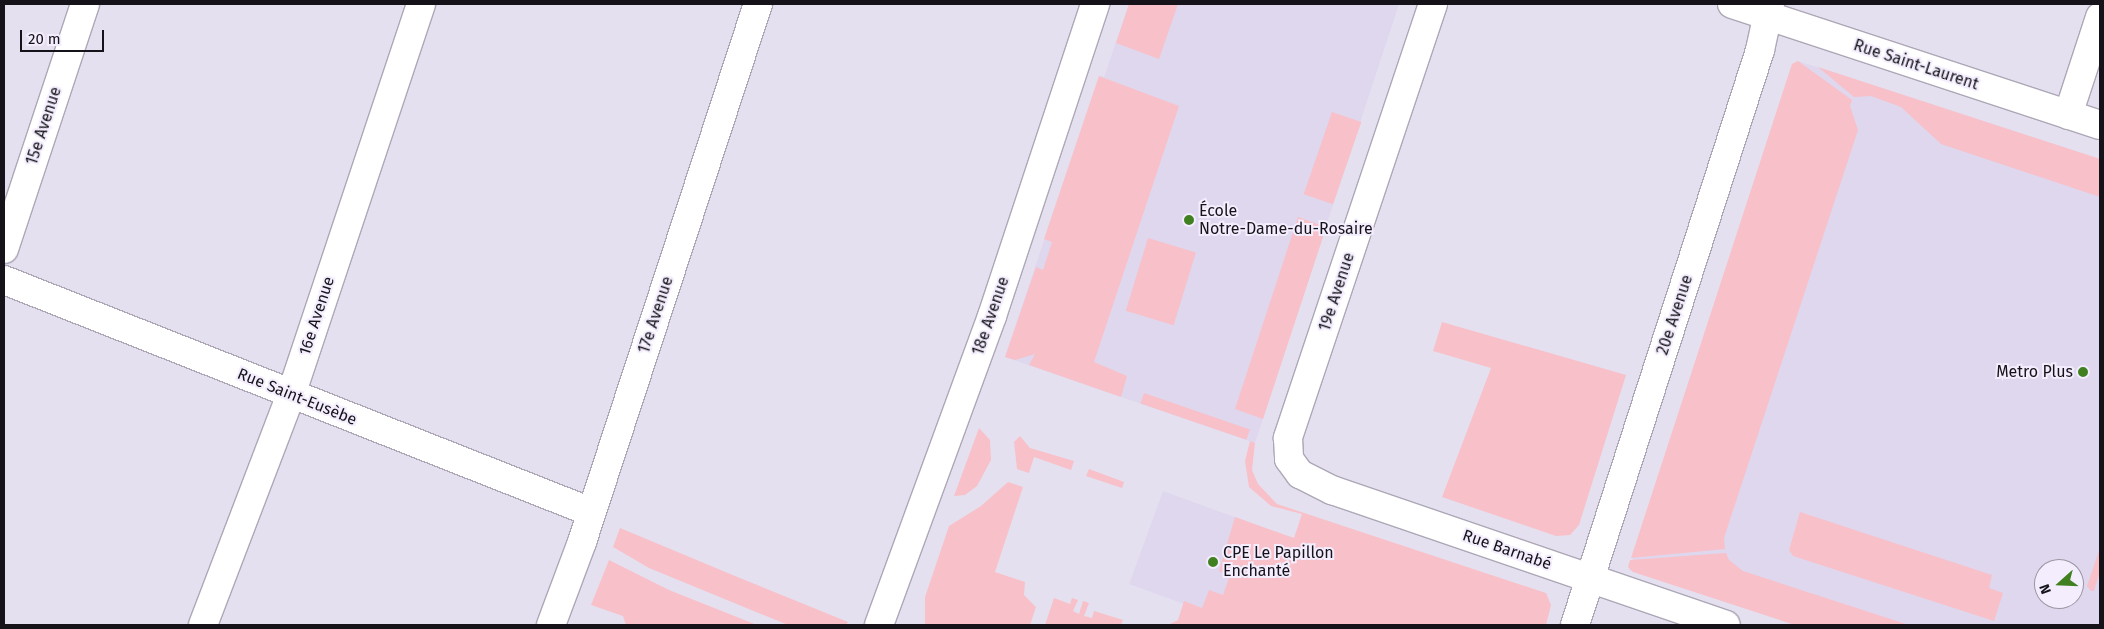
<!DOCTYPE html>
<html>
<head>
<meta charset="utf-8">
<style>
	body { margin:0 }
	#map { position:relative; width:2104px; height:629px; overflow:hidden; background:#e5e0ef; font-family:"Fira Sans",sans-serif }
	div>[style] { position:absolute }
	.built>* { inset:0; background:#dfd7ee; transform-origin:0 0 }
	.green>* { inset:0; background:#f8c0c8; transform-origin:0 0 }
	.roads { filter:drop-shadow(1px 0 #ada7b6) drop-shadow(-1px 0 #ada7b6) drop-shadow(0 1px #ada7b6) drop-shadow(0 -1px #ada7b6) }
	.minor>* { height:28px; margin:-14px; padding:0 14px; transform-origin:14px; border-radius:14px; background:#fff }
	.dots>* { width:14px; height:14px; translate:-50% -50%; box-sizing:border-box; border:2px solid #f3edfd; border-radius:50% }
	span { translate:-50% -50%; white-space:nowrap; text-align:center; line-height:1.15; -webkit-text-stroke:4px #f3edfd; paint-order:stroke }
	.street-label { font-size:16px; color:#151319 }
	.poi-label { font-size:16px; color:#151319 }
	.left { translate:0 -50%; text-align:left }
	.right { translate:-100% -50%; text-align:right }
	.frame { position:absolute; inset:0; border:5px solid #151319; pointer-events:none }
	.north { position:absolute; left:2034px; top:559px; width:50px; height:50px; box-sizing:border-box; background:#f3edfd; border:1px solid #9a96a2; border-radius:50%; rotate:250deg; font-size:14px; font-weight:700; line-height:20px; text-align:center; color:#151319 }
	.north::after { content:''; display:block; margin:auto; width:18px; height:22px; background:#418020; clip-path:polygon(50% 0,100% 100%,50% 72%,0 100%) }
	.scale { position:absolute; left:20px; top:30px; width:84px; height:22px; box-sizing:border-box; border:2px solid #151319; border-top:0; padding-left:6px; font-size:15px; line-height:18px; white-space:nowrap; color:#151319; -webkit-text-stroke:4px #f3edfd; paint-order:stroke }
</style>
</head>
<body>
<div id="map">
	<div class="built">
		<div style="clip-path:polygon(1129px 4px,1399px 4px,1255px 443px,1005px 357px,1099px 76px,1104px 77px)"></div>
		<div style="clip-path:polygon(evenodd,1798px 61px,2100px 159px,2100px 625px,1795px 625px,1629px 570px,1792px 64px,1798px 61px,2044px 569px,2074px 569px,2074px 599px,2044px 599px,2044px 569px)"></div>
		<div style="left:1163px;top:491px;width:139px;height:99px;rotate:20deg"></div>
	</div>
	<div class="green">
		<div style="clip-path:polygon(1129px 4px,1178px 4px,1159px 59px,1116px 43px)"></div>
		<div style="clip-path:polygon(1798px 61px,1852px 100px,1850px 106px,1858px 130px,1724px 538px,1725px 549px,1631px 558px,1792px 64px)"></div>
		<div style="clip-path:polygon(1818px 67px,2100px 159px,2100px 197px,1941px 144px,1901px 107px,1871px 96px,1854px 97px)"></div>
		<div style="clip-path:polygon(1099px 76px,1179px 106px,1094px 362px,1127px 376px,1121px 397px,1029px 365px,1035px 354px,1015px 360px,1005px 357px,1036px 267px,1043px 270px,1052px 242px,1044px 239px)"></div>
		<div style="left:1332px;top:112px;width:31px;height:87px;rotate:19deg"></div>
		<div style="clip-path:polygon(1298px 217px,1320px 225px,1323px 237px,1263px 419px,1235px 409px)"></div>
		<div style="left:1148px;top:238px;width:50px;height:76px;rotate:17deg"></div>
		<div style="clip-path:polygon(1442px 322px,1626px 375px,1579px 525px,1570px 535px,1556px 536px,1442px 497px,1491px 368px,1433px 351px)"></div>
		<div style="left:1144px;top:393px;width:112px;height:11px;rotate:19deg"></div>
		<div style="clip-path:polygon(979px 428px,990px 440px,991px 460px,977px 486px,965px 495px,954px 496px)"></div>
		<div style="clip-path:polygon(1020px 436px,1030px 448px,1074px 461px,1071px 470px,1034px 457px,1029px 473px,1017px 469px,1014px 442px)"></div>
		<div style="clip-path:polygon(1250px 441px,1255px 443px,1252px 470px,1258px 484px,1277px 504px,1546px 593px,1551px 605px,1546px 625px,1168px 625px,1178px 620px,1184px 601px,1202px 608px,1209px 590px,1223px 595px,1230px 575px,1219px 571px,1235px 517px,1294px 538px,1302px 514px,1271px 506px,1249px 487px,1245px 461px)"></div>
		<div style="clip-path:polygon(1089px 469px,1124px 482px,1122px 488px,1086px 476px)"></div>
		<div style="clip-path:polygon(1008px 482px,1023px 487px,995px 572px,1025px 582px,1024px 595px,1036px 607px,1030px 625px,925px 625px,925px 597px,949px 526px,981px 506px)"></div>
		<div style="clip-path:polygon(1800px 512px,1992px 575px,1989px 588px,2003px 593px,1994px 621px,1793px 556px,1789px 550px)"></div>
		<div style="clip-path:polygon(620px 528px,735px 576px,848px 622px,846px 625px,788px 625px,649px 568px,613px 547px)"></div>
		<div style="clip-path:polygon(2100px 548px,2100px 571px,2094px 591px,2091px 591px,2087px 586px)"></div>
		<div style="clip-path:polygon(1726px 553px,1729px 560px,1743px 571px,1909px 625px,1795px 625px,1633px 572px,1628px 567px,1630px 560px)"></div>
		<div style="clip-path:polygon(609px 560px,669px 590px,757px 625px,626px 625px,623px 616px,591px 605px)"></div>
		<div style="clip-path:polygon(1054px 598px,1070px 604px,1072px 598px,1078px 600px,1073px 611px,1079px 614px,1083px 601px,1089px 603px,1084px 616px,1092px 618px,1094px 611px,1123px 620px,1121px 625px,1045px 625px)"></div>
	</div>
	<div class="roads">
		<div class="minor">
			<div style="left:1433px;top:4px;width:458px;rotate:108.5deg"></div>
			<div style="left:1288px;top:438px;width:21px;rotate:87deg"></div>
			<div style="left:1289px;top:459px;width:19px;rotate:54deg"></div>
			<div style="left:1300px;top:474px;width:36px;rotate:27deg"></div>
			<div style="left:1332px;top:490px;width:416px;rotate:18.9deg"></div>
			<div style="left:1732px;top:4px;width:387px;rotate:18.2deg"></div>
			<div style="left:2068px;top:115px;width:103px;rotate:-71.9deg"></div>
			<div style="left:4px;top:249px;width:258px;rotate:-71.7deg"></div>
			<div style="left:4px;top:280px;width:631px;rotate:21.57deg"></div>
			<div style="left:203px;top:625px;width:246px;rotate:-69.1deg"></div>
			<div style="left:291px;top:395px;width:412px;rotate:-71.6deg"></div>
			<div style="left:551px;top:625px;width:89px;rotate:-69.5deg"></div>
			<div style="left:582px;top:542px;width:566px;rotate:-71.89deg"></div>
			<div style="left:879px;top:625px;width:329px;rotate:-69.9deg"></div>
			<div style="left:992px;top:316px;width:329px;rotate:-71.7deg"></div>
			<div style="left:1575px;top:625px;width:604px;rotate:-72.16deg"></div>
			<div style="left:1760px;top:50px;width:47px;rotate:-77.7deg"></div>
		</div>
	</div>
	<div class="dots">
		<div style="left:1189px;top:220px;background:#418020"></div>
		<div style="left:2083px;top:372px;background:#418020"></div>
		<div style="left:1213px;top:562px;background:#418020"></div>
	</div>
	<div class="street-label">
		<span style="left:1916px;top:65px;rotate:18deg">Rue Saint-Laurent</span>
		<span style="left:44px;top:126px;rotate:-72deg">15e Avenue</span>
		<span style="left:1337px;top:292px;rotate:-72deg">19e Avenue</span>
		<span style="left:656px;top:315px;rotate:-72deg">17e Avenue</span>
		<span style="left:1675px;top:315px;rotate:-72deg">20e Avenue</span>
		<span style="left:317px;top:316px;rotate:-72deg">16e Avenue</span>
		<span style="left:991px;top:316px;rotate:-71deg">18e Avenue</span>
		<span style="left:297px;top:397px;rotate:22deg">Rue Saint-Eusèbe</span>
		<span style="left:1507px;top:550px;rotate:19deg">Rue Barnabé</span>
	</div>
	<div class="poi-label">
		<span class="left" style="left:1199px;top:220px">École<br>Notre-Dame-du-Rosaire</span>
		<span class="right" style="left:2073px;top:372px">Metro Plus</span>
		<span class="left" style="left:1223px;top:562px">CPE Le Papillon<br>Enchanté</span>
	</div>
	<div class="frame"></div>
	<div class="north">N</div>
	<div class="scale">20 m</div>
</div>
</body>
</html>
